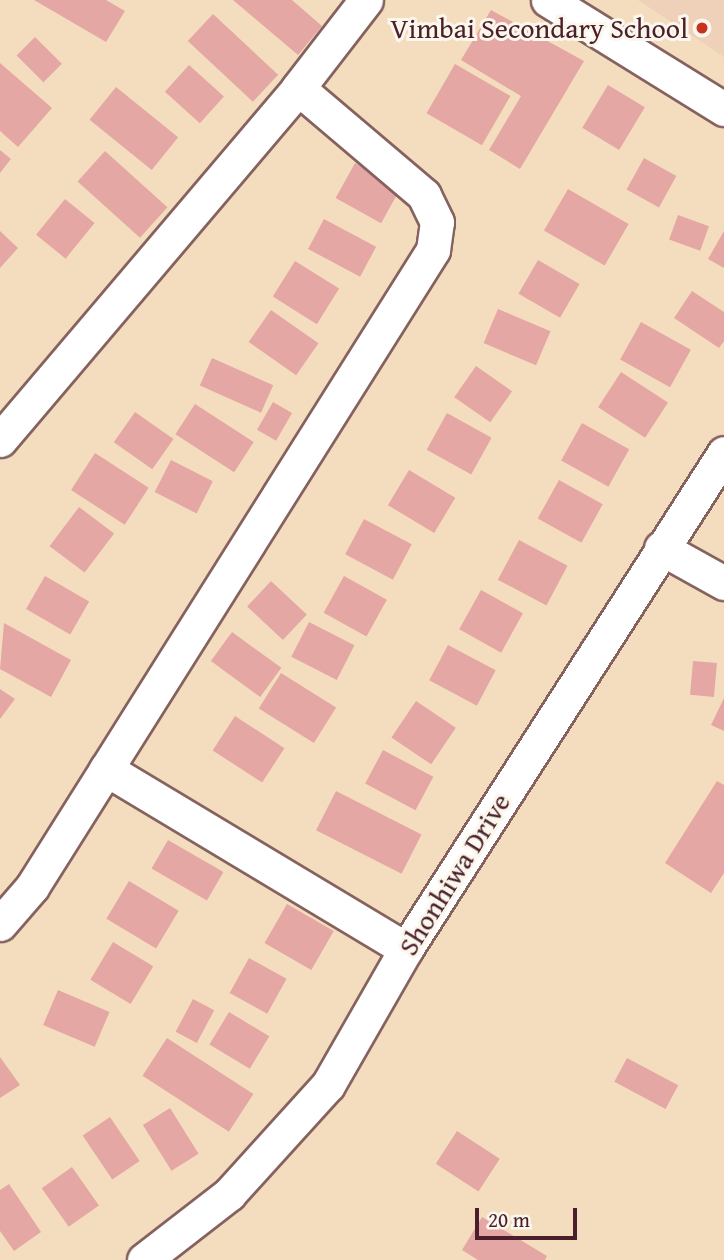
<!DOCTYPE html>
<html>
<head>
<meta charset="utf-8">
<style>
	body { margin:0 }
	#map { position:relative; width:724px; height:1260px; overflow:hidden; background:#f4ddbf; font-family:"Gentium Book Plus",serif }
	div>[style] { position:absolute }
	.built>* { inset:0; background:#efd1ba }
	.building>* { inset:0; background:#e5a7a3; transform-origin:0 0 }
	.roads { filter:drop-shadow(2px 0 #86625f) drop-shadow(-2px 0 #86625f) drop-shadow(0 2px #86625f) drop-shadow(0 -2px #86625f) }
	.minor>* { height:33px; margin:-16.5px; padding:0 16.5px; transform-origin:16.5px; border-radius:16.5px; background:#fff }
	.dots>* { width:19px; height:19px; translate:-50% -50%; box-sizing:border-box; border:4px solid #fbf7ec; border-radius:50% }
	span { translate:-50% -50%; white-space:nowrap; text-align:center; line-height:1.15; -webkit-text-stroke:6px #fbf7ec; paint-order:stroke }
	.poi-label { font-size:28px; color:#4a1f2b }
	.right { translate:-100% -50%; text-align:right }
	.street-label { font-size:28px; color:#4a1f2b }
	.scale { position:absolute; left:475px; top:1208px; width:102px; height:32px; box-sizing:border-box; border:4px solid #4a1f2b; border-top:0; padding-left:9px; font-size:21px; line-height:24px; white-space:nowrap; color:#4a1f2b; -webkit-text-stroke:5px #fbf7ec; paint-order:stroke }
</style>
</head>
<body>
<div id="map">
	<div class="built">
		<div style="clip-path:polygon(638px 0,724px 0,724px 57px)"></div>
	</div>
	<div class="building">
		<div style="clip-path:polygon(34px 0,106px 0,125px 11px,106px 42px)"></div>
		<div style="clip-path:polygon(233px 0,292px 0,322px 26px,298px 55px)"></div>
		<div style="clip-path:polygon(491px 10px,584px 61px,520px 169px,489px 150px,521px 96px,461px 60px)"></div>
		<div style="left:213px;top:14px;width:89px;height:37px;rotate:43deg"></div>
		<div style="left:35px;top:37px;width:38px;height:26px;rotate:45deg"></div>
		<div style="clip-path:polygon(0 63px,52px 108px,18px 147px,0 131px)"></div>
		<div style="left:455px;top:64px;width:64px;height:57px;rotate:30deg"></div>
		<div style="left:189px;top:65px;width:47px;height:36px;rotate:42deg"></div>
		<div style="left:608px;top:85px;width:43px;height:50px;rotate:31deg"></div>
		<div style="left:116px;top:87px;width:80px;height:42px;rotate:39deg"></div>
		<div style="clip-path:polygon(0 150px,11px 159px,0 173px)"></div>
		<div style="left:105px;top:151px;width:84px;height:41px;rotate:42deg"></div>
		<div style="left:644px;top:158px;width:37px;height:36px;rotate:29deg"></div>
		<div style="left:355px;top:163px;width:52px;height:40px;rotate:29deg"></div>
		<div style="left:568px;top:189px;width:70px;height:48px;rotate:30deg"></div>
		<div style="left:65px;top:199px;width:38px;height:46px;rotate:39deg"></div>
		<div style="left:678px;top:215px;width:33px;height:26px;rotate:20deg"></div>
		<div style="left:324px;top:219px;width:59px;height:34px;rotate:28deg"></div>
		<div style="clip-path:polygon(0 231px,18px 248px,0 268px)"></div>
		<div style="clip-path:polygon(724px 231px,724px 268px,708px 259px)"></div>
		<div style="left:538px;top:260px;width:48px;height:39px;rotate:30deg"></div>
		<div style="left:295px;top:261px;width:52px;height:42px;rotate:32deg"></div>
		<div style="clip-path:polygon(692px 291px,724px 312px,724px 341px,719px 348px,674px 318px)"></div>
		<div style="left:498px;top:309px;width:57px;height:37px;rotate:23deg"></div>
		<div style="left:271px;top:310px;width:58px;height:39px;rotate:35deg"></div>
		<div style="left:641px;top:322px;width:57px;height:43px;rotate:29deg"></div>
		<div style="left:212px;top:358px;width:67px;height:30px;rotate:24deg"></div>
		<div style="left:476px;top:366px;width:44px;height:38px;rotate:35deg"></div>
		<div style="left:621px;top:372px;width:56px;height:42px;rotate:33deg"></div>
		<div style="left:273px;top:402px;width:22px;height:32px;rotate:30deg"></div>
		<div style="left:195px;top:404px;width:70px;height:36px;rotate:33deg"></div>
		<div style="left:135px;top:412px;width:47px;height:37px;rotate:35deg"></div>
		<div style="left:447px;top:413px;width:51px;height:42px;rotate:29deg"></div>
		<div style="left:582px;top:423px;width:54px;height:43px;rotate:29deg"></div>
		<div style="left:95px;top:453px;width:64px;height:44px;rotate:33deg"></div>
		<div style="left:171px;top:460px;width:47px;height:36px;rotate:27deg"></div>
		<div style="left:409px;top:470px;width:54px;height:41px;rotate:31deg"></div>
		<div style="left:559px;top:480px;width:50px;height:44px;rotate:29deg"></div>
		<div style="left:79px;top:507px;width:44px;height:49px;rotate:37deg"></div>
		<div style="left:364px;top:519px;width:54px;height:40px;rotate:28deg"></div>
		<div style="left:519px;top:540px;width:55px;height:45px;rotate:28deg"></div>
		<div style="left:45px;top:576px;width:51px;height:38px;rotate:30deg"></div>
		<div style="left:344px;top:576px;width:49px;height:42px;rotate:29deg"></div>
		<div style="left:271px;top:581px;width:49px;height:35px;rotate:43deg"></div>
		<div style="left:481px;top:590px;width:48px;height:45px;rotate:29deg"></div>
		<div style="left:309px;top:622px;width:51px;height:39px;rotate:27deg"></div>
		<div style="clip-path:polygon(4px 623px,71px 660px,51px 697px,0 669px)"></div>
		<div style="left:232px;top:632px;width:61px;height:36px;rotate:36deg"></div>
		<div style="left:448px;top:645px;width:54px;height:40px;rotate:28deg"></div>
		<div style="left:693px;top:661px;width:24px;height:34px;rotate:5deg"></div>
		<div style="left:281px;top:673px;width:65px;height:42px;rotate:32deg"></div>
		<div style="clip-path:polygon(0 689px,15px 699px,0 719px)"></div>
		<div style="clip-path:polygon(724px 698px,724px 731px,711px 725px)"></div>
		<div style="left:416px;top:701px;width:48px;height:44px;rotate:34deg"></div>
		<div style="left:235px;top:716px;width:59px;height:41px;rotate:33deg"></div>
		<div style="left:383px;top:750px;width:57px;height:38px;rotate:28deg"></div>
		<div style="clip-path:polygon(717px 781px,724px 785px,724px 873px,711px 893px,665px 863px)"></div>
		<div style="left:336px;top:791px;width:96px;height:44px;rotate:27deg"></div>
		<div style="left:168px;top:840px;width:64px;height:33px;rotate:30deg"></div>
		<div style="left:129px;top:881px;width:58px;height:44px;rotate:31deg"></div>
		<div style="left:287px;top:904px;width:54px;height:45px;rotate:30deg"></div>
		<div style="left:113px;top:942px;width:47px;height:44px;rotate:31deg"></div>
		<div style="left:249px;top:958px;width:43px;height:40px;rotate:29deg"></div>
		<div style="left:58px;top:990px;width:56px;height:38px;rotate:23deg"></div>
		<div style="left:193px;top:999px;width:24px;height:37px;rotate:28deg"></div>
		<div style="left:229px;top:1012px;width:47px;height:38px;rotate:31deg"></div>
		<div style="left:167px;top:1038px;width:103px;height:45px;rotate:33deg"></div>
		<div style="clip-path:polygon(0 1057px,20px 1085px,0 1098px)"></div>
		<div style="left:627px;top:1058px;width:58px;height:27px;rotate:28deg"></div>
		<div style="left:170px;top:1108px;width:54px;height:32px;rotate:58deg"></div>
		<div style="left:110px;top:1117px;width:53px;height:33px;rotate:56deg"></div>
		<div style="left:457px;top:1131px;width:51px;height:39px;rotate:33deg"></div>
		<div style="left:72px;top:1167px;width:47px;height:37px;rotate:55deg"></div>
		<div style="clip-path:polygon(9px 1184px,41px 1232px,14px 1251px,0 1231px,0 1190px)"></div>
		<div style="clip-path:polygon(482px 1217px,547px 1256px,545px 1260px,478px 1260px,462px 1250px)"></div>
	</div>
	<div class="roads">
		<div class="minor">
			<div style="left:548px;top:0;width:207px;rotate:31.8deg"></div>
			<div style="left:0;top:440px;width:461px;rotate:-49.7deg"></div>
			<div style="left:298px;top:88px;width:111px;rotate:-52.3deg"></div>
			<div style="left:661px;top:548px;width:72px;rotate:29.1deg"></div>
			<div style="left:106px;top:769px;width:350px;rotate:31deg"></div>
			<div style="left:0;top:924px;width:49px;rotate:-49.1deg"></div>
			<div style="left:32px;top:887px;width:753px;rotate:-57.81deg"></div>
			<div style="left:433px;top:250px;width:28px;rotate:-82deg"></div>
			<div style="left:437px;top:222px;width:30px;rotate:-116deg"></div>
			<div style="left:424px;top:195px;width:165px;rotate:-139.7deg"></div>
			<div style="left:144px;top:1260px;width:108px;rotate:-37.8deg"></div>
			<div style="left:229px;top:1194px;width:147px;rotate:-47.8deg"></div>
			<div style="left:328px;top:1085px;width:157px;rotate:-60.2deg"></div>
			<div style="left:406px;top:949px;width:589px;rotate:-57.33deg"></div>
		</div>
	</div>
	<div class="dots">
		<div style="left:702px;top:28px;background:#c8321e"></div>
	</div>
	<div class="poi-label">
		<span class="right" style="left:688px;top:28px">Vimbai Secondary School</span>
	</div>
	<div class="street-label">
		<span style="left:454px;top:874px;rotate:-58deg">Shonhiwa Drive</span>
	</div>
	<div class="scale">20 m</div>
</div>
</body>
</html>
